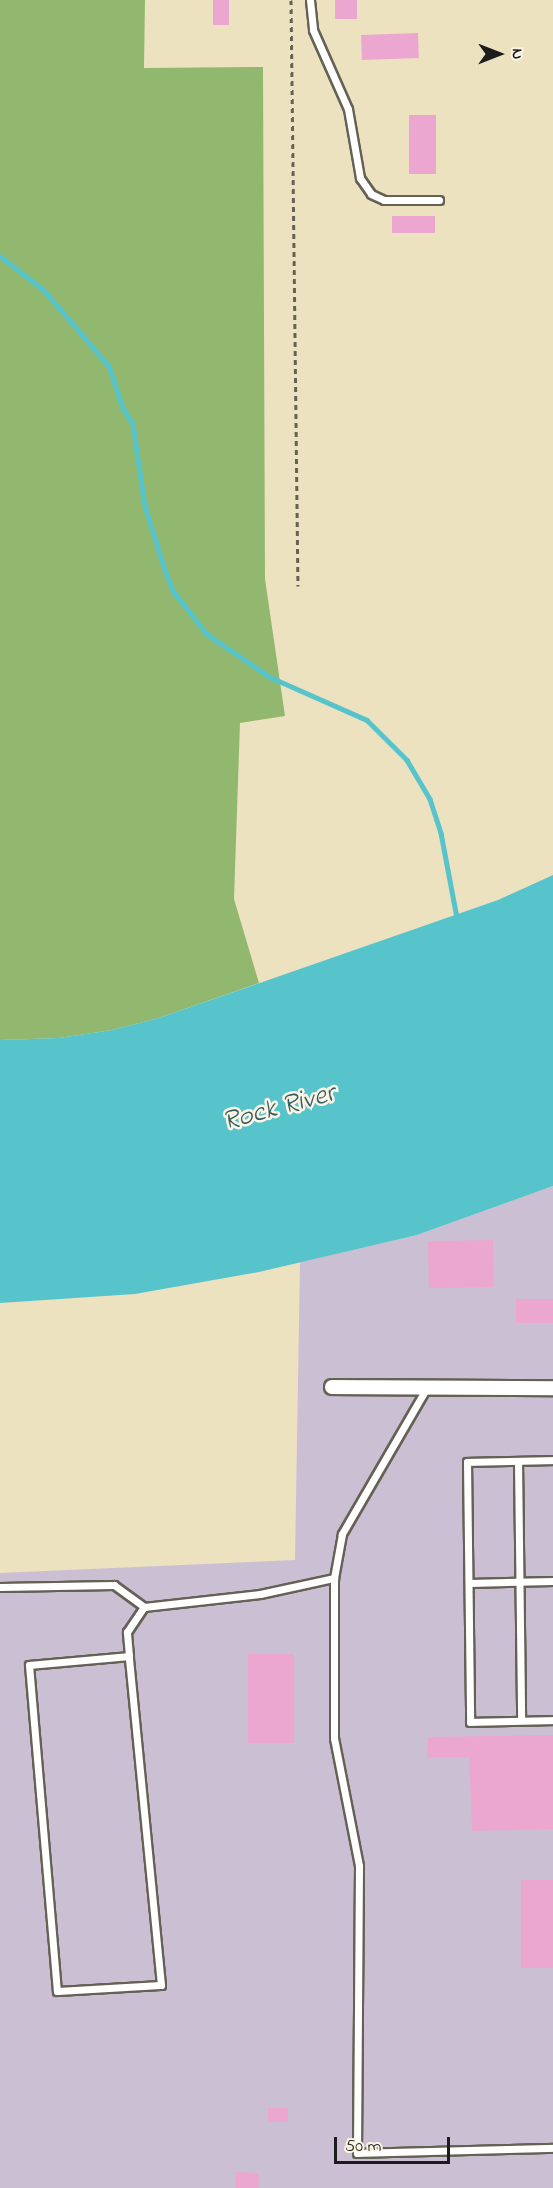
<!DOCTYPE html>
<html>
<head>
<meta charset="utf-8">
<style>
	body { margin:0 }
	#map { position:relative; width:553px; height:2188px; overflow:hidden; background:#ece2c0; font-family:"Indie Flower",sans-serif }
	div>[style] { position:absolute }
	.industrial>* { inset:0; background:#cbbfd4 }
	.forest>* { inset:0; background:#91b86e }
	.water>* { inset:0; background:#57c4cc }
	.stream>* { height:4.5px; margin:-2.25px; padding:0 2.25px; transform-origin:2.25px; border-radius:2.25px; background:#57c4cc }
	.building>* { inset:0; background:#eba7d0; transform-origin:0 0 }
	.path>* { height:3px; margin-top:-1.5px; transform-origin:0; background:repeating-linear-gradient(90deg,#656155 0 4.5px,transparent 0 9px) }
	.roads { filter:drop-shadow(2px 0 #656155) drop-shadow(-2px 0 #656155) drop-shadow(0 2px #656155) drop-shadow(0 -2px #656155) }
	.service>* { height:7px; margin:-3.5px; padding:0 3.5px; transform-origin:3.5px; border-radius:3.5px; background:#fff }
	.minor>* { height:14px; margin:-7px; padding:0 7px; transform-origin:7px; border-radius:7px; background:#fff }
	span { translate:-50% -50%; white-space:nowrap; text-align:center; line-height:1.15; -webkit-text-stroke:5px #fcf5e5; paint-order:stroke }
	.water-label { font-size:28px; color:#345f62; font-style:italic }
	.north { position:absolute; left:469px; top:24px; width:60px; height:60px; -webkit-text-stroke:4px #fcf5e5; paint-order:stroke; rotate:90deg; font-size:16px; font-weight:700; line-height:24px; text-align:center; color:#1c1c1c }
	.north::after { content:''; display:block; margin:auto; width:21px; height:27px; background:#1c1c1c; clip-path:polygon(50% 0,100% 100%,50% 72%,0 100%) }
	.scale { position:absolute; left:334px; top:2137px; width:116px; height:27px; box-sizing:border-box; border:3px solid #1c1c1c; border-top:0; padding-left:8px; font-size:18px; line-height:21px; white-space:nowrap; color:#1c1c1c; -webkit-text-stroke:4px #fcf5e5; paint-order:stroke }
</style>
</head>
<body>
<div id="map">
	<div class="industrial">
		<div style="clip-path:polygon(553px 1186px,553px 2188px,0 2188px,0 1573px,295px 1560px,300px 1262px,417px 1235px)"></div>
	</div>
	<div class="forest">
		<div style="clip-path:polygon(0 0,145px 0,144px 68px,263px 67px,265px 579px,285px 716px,240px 723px,234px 899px,259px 983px,159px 1018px,112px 1030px,59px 1038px,0 1040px)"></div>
	</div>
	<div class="water">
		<div style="clip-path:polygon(553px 875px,553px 1186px,417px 1235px,259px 1272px,135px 1294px,0 1303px,0 1040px,59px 1038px,112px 1030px,159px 1018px,498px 900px)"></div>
	</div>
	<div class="stream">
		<div style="left:0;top:256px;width:56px;rotate:37.7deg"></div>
		<div style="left:44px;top:290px;width:100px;rotate:49.5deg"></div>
		<div style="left:109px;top:366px;width:44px;rotate:71.6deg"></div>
		<div style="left:123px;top:408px;width:19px;rotate:58deg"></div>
		<div style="left:133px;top:424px;width:83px;rotate:81.7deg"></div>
		<div style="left:145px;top:506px;width:70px;rotate:72.6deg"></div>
		<div style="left:166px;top:573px;width:21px;rotate:67deg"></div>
		<div style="left:174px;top:592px;width:53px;rotate:51.8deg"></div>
		<div style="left:207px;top:634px;width:76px;rotate:34.3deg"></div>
		<div style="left:270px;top:677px;width:106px;rotate:23.9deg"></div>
		<div style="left:367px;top:720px;width:57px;rotate:45deg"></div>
		<div style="left:407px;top:760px;width:45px;rotate:59.5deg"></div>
		<div style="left:430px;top:799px;width:36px;rotate:72deg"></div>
		<div style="left:441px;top:833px;width:86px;rotate:79.3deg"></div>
	</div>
	<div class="building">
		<div style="left:213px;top:0;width:16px;height:25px"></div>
		<div style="left:335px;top:0;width:22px;height:19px"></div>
		<div style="left:418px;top:33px;width:25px;height:57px;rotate:88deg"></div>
		<div style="left:409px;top:115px;width:27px;height:59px"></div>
		<div style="left:435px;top:216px;width:17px;height:43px;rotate:90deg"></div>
		<div style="left:493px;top:1240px;width:47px;height:65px;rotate:89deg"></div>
		<div style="left:516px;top:1299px;width:37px;height:24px"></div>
		<div style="left:294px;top:1654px;width:89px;height:46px;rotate:90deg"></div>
		<div style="clip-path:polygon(553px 1735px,553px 1829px,472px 1831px,469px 1757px,427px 1757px,428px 1737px)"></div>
		<div style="left:553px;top:1880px;width:88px;height:32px;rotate:90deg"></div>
		<div style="left:268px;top:2108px;width:20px;height:14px"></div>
		<div style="left:236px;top:2172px;width:23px;height:16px;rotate:2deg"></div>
	</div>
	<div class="path">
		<div style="left:291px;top:0;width:586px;rotate:89.32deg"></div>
	</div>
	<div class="roads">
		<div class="service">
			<div style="left:310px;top:0;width:30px;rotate:84deg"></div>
			<div style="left:313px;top:30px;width:86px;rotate:66.1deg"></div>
			<div style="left:348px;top:109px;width:70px;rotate:80.1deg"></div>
			<div style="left:360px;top:178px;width:19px;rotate:55deg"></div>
			<div style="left:371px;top:194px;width:14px;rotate:25deg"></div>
			<div style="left:384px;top:200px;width:55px"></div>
			<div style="left:426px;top:1389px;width:168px;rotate:120.1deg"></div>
			<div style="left:342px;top:1534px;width:45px;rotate:100.3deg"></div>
			<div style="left:334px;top:1578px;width:160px;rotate:90deg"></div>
			<div style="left:334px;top:1738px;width:130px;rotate:78.9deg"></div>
			<div style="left:359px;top:1866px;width:287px;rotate:90.4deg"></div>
			<div style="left:357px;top:2153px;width:196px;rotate:-1.5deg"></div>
			<div style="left:553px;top:1460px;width:86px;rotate:178.7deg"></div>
			<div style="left:467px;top:1462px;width:260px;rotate:89.3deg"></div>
			<div style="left:470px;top:1722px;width:83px;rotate:-1.4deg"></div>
			<div style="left:518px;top:1461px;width:259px;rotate:89.3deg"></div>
			<div style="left:469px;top:1583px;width:84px;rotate:-1.4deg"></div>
			<div style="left:0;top:1587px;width:114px;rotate:-1deg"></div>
			<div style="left:114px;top:1585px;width:37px;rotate:36deg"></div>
			<div style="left:144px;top:1607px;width:117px;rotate:-6.4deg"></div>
			<div style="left:260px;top:1594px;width:76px;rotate:-12.2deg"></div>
			<div style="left:129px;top:1656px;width:100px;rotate:174.9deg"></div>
			<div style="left:29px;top:1665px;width:327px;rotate:85.1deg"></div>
			<div style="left:57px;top:1991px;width:104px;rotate:-3.3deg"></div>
			<div style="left:161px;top:1985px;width:331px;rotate:-95.6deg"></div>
			<div style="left:129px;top:1656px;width:24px;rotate:-95deg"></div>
			<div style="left:127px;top:1632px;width:30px;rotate:-56deg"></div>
		</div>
		<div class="minor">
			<div style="left:332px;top:1387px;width:221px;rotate:0.3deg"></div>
		</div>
	</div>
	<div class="water-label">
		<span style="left:279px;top:1109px;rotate:-15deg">Rock River</span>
	</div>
	<div class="north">N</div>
	<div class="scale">50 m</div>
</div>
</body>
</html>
